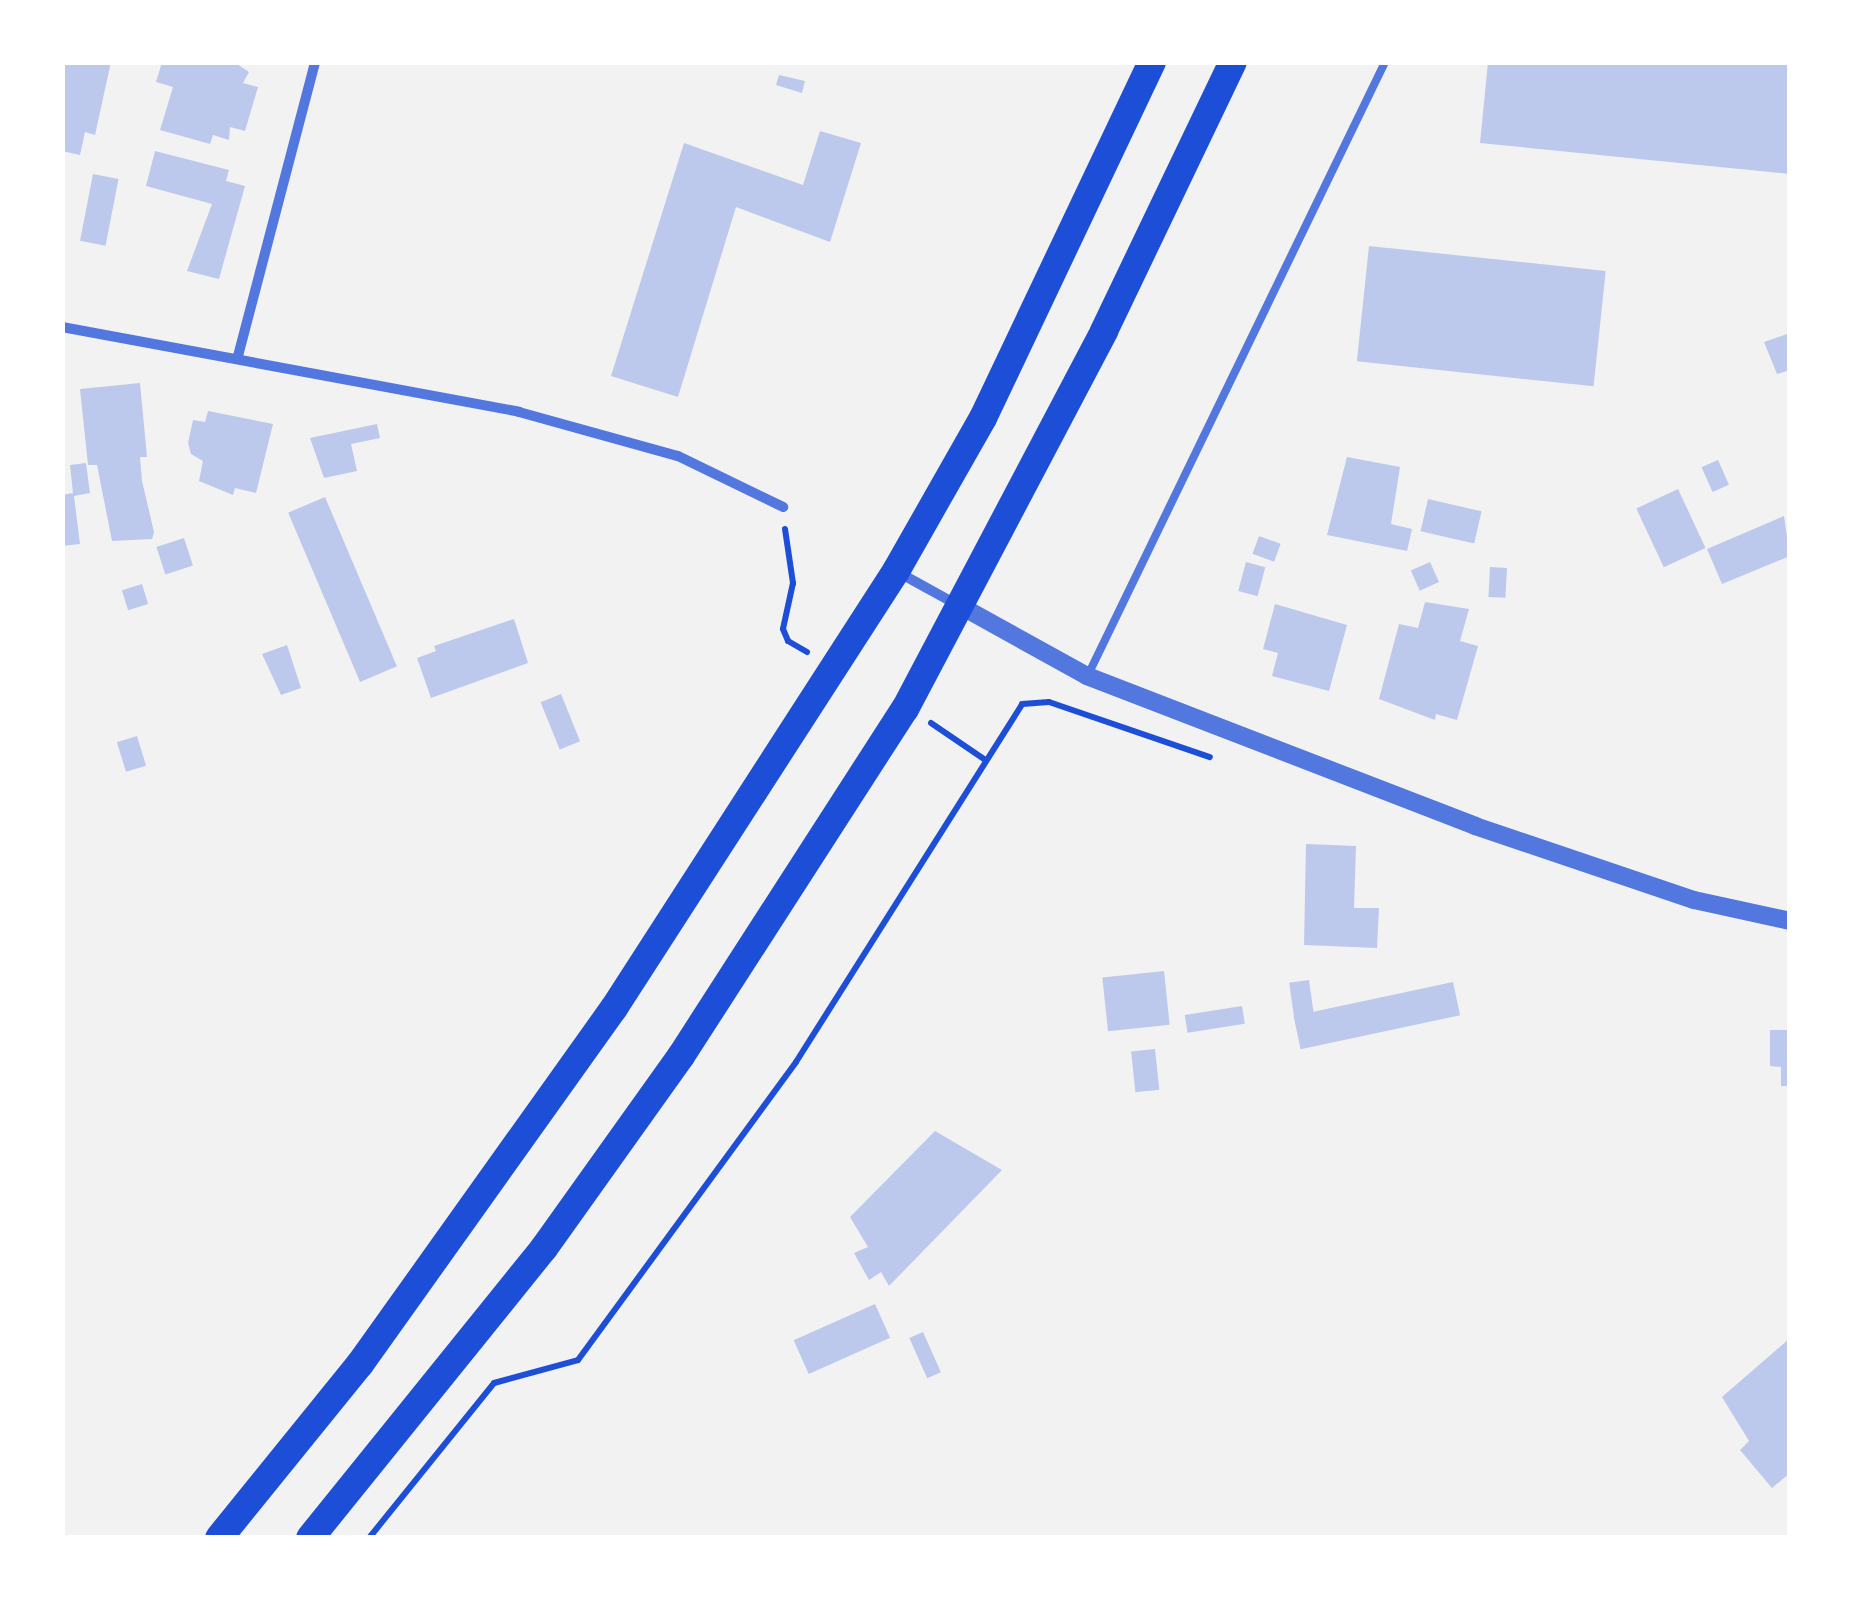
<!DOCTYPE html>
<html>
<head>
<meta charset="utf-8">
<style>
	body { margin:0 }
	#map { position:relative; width:1852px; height:1600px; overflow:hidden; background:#f2f2f2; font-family:"Asap Condensed",sans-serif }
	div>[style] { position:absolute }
	.building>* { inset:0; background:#bdc9ec; transform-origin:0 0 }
	.path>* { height:6px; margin:-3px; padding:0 3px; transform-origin:3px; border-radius:3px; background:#1d4ed8 }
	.service>* { height:8px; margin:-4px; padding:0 4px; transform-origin:4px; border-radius:4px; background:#5277de }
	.minor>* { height:10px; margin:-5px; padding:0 5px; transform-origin:5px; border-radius:5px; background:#5277de }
	.tertiary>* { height:18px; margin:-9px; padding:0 9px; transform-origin:9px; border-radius:9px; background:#5277de }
	.trunk>* { height:28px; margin:-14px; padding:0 14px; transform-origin:14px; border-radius:14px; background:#1d4ed8 }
	span { translate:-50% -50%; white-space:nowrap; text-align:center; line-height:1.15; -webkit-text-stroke:8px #fff; paint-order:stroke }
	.frame { position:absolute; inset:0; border:65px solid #fff; pointer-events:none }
</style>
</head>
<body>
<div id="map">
	<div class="building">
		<div style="clip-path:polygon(62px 62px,111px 62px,95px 135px,85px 132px,80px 155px,62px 151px)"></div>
		<div style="clip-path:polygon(162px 62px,234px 62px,249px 72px,243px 83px,258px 87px,245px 131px,230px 127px,229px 140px,213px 135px,210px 144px,160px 130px,173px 87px,156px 82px)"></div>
		<div style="clip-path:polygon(1488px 62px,1790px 62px,1790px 174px,1480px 143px)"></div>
		<div style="clip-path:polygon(779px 75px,805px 81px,802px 93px,776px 85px)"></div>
		<div style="clip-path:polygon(820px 131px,861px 143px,830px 242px,736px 207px,678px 397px,611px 376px,684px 143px,803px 185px)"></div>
		<div style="clip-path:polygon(155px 151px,229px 170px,226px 181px,245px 186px,219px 279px,187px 271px,212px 204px,146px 186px)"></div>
		<div style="left:93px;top:174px;width:26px;height:68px;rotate:11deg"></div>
		<div style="left:1369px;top:246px;width:238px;height:116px;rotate:6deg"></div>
		<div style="clip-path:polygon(1790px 333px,1790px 370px,1777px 374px,1764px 342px)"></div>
		<div style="clip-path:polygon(140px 383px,147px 457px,140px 457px,142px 481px,154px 532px,152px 539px,112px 541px,97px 465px,88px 465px,80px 389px)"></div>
		<div style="clip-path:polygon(208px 411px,273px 424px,256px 493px,235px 488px,233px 495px,199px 481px,203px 461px,191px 454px,188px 443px,193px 420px,205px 422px)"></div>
		<div style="clip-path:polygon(377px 424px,380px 438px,351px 444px,357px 471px,324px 478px,310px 438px)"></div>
		<div style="clip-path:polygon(1347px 457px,1400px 467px,1391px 524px,1412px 529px,1407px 551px,1327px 535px)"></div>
		<div style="left:1718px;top:460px;width:27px;height:18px;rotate:66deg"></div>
		<div style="clip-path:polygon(86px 463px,90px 493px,74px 496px,80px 544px,62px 546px,62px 495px,73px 493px,70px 465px)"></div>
		<div style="left:1678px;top:489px;width:65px;height:46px;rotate:65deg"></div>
		<div style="left:325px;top:497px;width:184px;height:40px;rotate:67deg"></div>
		<div style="left:1428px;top:499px;width:55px;height:33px;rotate:13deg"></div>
		<div style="clip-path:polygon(1784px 516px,1790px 556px,1722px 584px,1707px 549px)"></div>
		<div style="left:1259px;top:536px;width:23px;height:19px;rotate:20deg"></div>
		<div style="left:184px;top:538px;width:29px;height:29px;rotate:72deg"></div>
		<div style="left:1246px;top:562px;width:20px;height:30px;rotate:15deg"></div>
		<div style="left:1430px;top:562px;width:22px;height:21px;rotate:66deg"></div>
		<div style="left:1490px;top:567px;width:17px;height:30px;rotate:3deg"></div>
		<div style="left:142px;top:584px;width:21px;height:21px;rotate:73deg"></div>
		<div style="clip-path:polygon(1425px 602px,1469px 609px,1460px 641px,1478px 646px,1457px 720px,1436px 714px,1435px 720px,1379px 699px,1399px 624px,1418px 628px)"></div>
		<div style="clip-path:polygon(1275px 604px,1347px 625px,1329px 691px,1272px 676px,1278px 653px,1263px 649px)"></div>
		<div style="clip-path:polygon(514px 619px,528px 663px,431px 698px,417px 658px,436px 651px,434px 646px)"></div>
		<div style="clip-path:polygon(287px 645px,301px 688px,281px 695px,262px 654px)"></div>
		<div style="left:561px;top:694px;width:51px;height:22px;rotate:68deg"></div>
		<div style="left:137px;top:736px;width:31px;height:21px;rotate:73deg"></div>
		<div style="clip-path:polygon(1306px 844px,1356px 846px,1354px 908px,1379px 908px,1377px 948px,1304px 945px)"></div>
		<div style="left:1164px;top:971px;width:54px;height:62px;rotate:84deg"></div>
		<div style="left:1309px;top:980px;width:35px;height:20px;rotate:82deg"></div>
		<div style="left:1453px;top:982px;width:34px;height:163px;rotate:78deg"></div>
		<div style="left:1242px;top:1006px;width:18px;height:58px;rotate:81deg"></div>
		<div style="clip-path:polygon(1770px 1030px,1790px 1030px,1790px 1086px,1781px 1086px,1781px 1067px,1770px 1066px)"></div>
		<div style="left:1155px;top:1049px;width:41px;height:24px;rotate:84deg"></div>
		<div style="clip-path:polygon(935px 1131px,1002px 1170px,889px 1286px,881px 1272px,869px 1280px,854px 1253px,868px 1247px,850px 1217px)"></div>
		<div style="left:875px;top:1304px;width:37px;height:89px;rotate:66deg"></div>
		<div style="left:923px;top:1332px;width:44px;height:15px;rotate:66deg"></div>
		<div style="clip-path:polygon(1790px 1338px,1790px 1473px,1772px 1488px,1740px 1450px,1749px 1441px,1722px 1397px)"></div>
	</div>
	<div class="path">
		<div style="left:785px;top:529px;width:55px;rotate:81.6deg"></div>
		<div style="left:793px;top:583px;width:47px;rotate:102.3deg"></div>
		<div style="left:783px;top:629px;width:13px;rotate:67deg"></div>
		<div style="left:788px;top:641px;width:22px;rotate:30deg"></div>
		<div style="left:931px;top:723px;width:64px;rotate:34.2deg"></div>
		<div style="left:369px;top:1538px;width:199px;rotate:-51.1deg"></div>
		<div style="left:494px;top:1383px;width:87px;rotate:-15.3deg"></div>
		<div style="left:578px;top:1360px;width:369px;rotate:-53.8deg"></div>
		<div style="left:796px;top:1062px;width:423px;rotate:-57.7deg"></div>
		<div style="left:1022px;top:704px;width:27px;rotate:-4deg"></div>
		<div style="left:1049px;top:702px;width:170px;rotate:18.9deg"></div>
	</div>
	<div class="service">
		<div style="left:1088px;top:675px;width:681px;rotate:-64.15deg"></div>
	</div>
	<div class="minor">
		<div style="left:62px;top:327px;width:465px;rotate:10.5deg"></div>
		<div style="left:519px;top:412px;width:165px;rotate:15.5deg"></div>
		<div style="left:678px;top:456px;width:117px;rotate:25.9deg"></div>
		<div style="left:238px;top:356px;width:304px;rotate:-75.3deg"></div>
		<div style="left:896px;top:571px;width:68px;rotate:28.8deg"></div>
	</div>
	<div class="tertiary">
		<div style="left:957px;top:604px;width:149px;rotate:29deg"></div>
		<div style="left:1087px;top:676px;width:416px;rotate:21.1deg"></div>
		<div style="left:1475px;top:826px;width:231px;rotate:18.7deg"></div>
		<div style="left:1694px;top:900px;width:98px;rotate:12.3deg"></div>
	</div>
	<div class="trunk">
		<div style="left:219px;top:1538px;width:224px;rotate:-51deg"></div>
		<div style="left:360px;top:1364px;width:437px;rotate:-54.5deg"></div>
		<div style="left:614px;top:1008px;width:520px;rotate:-57.17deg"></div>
		<div style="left:896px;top:571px;width:176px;rotate:-60.4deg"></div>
		<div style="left:983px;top:418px;width:394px;rotate:-64.6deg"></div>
		<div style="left:310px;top:1538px;width:373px;rotate:-51.1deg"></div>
		<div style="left:544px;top:1248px;width:236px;rotate:-54.5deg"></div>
		<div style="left:681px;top:1056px;width:413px;rotate:-57.2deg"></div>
		<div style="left:905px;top:709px;width:427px;rotate:-62.2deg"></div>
		<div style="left:1104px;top:331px;width:298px;rotate:-64.4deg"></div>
	</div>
	<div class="frame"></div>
</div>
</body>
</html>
